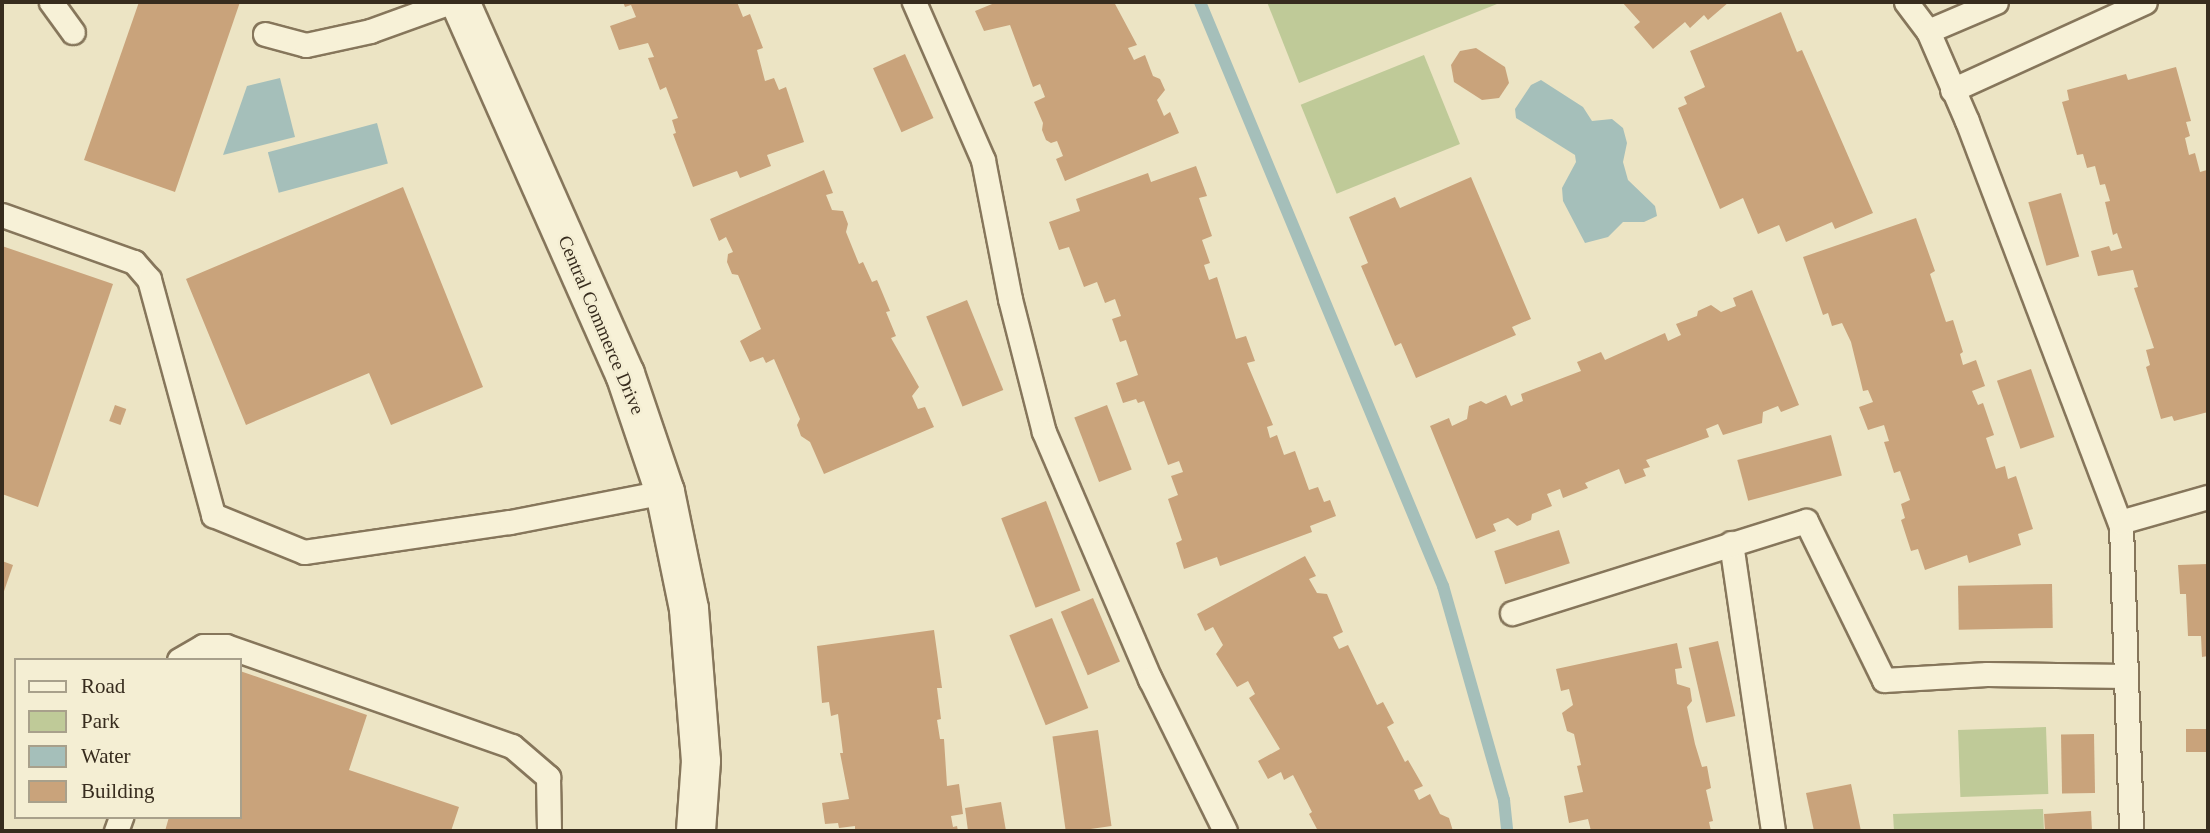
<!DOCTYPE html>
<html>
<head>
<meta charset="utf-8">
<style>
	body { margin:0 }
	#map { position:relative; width:2210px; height:833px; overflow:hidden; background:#ece4c4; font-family:Georgia,serif }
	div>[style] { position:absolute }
	.green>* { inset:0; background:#bfca98; transform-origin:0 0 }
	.water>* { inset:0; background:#a5bfba; transform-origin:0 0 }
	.stream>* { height:12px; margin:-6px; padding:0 6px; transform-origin:6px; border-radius:6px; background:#a5bfba }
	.building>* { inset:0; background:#c9a37b; transform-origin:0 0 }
	.roads { filter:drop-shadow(2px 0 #86765b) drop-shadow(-2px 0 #86765b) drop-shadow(0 2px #86765b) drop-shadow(0 -2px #86765b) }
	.service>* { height:23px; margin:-11.5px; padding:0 11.5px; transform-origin:11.5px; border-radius:11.5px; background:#f7f1d7 }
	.tertiary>* { height:38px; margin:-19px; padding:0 19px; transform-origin:19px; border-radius:19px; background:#f7f1d7 }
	span { translate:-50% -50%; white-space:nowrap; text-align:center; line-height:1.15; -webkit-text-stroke:5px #f4eed3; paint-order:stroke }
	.street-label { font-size:19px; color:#372c1e }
	.frame { position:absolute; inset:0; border:4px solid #372c1e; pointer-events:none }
	.legend { position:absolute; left:14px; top:658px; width:228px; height:161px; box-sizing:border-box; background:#f4eed3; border:2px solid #a8a08b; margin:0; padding:9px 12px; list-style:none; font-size:21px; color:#372c1e }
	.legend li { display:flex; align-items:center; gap:14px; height:35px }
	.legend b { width:35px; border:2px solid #a8a08b }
</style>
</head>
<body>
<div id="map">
	<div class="green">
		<div style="clip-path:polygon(1267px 2px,1502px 2px,1299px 83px)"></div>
		<div style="left:1424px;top:55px;width:96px;height:133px;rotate:68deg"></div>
		<div style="left:2046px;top:727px;width:67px;height:88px;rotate:88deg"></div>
		<div style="clip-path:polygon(2043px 809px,2044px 831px,1894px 831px,1893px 814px)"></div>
	</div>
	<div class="water">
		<div style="clip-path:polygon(280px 78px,295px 137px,223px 155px,247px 86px)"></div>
		<div style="clip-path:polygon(1541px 80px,1583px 107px,1592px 121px,1612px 119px,1623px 128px,1627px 143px,1623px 162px,1628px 180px,1655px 206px,1657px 216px,1644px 222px,1623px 222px,1608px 237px,1585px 243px,1563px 201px,1562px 188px,1576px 162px,1575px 155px,1516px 118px,1515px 109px,1531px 85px)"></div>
		<div style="left:377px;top:123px;width:42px;height:113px;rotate:75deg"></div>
	</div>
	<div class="stream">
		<div style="left:1200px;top:2px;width:633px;rotate:67.41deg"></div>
		<div style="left:1443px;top:586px;width:223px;rotate:74.1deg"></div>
		<div style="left:1504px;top:800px;width:31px;rotate:84deg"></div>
	</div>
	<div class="building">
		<div style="clip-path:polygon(139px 2px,240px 2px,175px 192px,84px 160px)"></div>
		<div style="clip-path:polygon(623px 2px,737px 2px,743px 17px,750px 14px,763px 48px,757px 50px,765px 81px,774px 78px,779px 90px,786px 87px,804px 142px,767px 155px,771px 166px,740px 178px,737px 171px,693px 187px,673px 134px,676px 133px,672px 120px,678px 118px,666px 87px,660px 90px,648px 58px,654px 57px,648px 43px,619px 50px,610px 26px,636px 17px,631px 5px,625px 7px)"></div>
		<div style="clip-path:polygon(997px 2px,1114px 2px,1137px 45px,1128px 48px,1134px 60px,1145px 55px,1153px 76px,1160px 79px,1165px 90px,1157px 100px,1164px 116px,1170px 112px,1179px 133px,1065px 181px,1056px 159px,1063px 156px,1057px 141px,1051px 143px,1046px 140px,1042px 130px,1043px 123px,1034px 102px,1045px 97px,1040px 84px,1033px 87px,1010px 25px,984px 31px,975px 11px)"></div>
		<div style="clip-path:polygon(1622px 2px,1729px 2px,1708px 20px,1704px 15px,1690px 28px,1685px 22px,1653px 49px,1634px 27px,1640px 22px)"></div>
		<div style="clip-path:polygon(1781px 12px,1797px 52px,1802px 50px,1873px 213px,1835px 229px,1832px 222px,1786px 242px,1779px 225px,1758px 234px,1743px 198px,1720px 209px,1678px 108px,1687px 104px,1684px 97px,1705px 87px,1690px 51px)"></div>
		<div style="clip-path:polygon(1476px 48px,1505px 67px,1509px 83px,1499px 98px,1482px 100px,1454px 82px,1451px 65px,1460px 51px)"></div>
		<div style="left:905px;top:54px;width:70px;height:35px;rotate:66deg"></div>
		<div style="clip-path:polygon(2176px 67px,2191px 121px,2186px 122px,2190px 136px,2185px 138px,2189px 155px,2195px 153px,2200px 172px,2207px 170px,2208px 174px,2208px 412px,2174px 421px,2172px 416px,2161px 419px,2146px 367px,2150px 365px,2146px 350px,2154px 348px,2134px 288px,2138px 287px,2133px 270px,2098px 276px,2091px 251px,2109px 246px,2111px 251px,2122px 248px,2117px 233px,2113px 235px,2105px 202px,2110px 201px,2105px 184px,2100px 185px,2095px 166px,2087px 168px,2083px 154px,2077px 155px,2062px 102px,2069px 100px,2067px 90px,2126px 74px,2128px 80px)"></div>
		<div style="clip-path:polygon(1196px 166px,1207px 196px,1199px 198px,1212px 236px,1202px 240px,1210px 263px,1204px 265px,1209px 280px,1217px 277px,1236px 339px,1246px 336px,1255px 361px,1247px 363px,1273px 425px,1267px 427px,1270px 438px,1277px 435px,1284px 455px,1295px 451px,1309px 490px,1318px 487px,1324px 502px,1330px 500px,1336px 516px,1310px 526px,1312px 532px,1220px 566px,1217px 557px,1184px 569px,1176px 543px,1182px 540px,1168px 499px,1178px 495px,1171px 476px,1183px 472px,1179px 461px,1168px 465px,1144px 401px,1138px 403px,1136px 399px,1123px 403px,1116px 383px,1138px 375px,1126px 340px,1120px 342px,1112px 319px,1121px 316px,1115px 299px,1105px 303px,1097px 282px,1084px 287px,1069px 247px,1059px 250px,1049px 222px,1080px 211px,1076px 199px,1148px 173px,1151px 182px)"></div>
		<div style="clip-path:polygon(824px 170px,833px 193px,826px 195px,832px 210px,843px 211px,848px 224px,846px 232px,859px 264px,863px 262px,872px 282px,877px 280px,890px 311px,886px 312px,896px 336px,891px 338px,919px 387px,912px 396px,918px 409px,925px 407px,934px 427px,824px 474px,810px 442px,801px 436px,797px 425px,800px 419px,774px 359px,766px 363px,763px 357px,750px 362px,740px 341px,761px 329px,738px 275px,732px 274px,727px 262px,728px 254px,733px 252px,726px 237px,719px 241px,710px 219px)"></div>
		<div style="clip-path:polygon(1471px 177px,1531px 319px,1512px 327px,1516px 335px,1416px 378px,1401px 343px,1395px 346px,1361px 266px,1368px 263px,1349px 217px,1395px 197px,1400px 208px)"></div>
		<div style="clip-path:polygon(403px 187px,483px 387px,391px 425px,369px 373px,246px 425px,186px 279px)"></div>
		<div style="left:2061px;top:193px;width:66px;height:34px;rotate:74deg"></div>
		<div style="clip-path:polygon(1916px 218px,1935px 271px,1930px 274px,1946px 322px,1953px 320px,1963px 352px,1960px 354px,1963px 365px,1976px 360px,1985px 386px,1972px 391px,1978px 405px,1983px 403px,1994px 435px,1986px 438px,1996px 469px,2005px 466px,2008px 479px,2016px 476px,2033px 529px,2018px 534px,2021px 545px,1969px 563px,1967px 555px,1925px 570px,1918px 549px,1911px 551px,1901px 520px,1905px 518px,1901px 504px,1910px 500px,1900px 471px,1894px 473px,1884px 442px,1889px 441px,1884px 425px,1868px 430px,1859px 407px,1873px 402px,1868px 390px,1863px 391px,1851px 342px,1842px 323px,1832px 326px,1828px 313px,1823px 315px,1803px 257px)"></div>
		<div style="clip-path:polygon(2px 246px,113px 284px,38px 507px,2px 494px)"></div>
		<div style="clip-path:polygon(1752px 290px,1799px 405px,1781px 412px,1778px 406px,1763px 412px,1762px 423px,1723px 435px,1718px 424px,1706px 429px,1709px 437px,1646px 460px,1650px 467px,1643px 469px,1646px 476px,1625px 484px,1619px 469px,1585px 483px,1588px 488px,1563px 498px,1560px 489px,1547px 494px,1552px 506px,1532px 514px,1531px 520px,1517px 526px,1508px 518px,1493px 524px,1496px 531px,1476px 539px,1430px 426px,1449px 418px,1452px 426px,1467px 419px,1469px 406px,1481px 401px,1486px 404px,1506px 395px,1511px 406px,1523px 401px,1521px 394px,1581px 371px,1577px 362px,1601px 352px,1605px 360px,1665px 333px,1668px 341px,1681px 335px,1676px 324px,1697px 316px,1698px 311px,1711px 305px,1721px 312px,1736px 306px,1733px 298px)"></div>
		<div style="left:967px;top:300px;width:97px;height:44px;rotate:68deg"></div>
		<div style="left:2031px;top:369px;width:72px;height:36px;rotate:71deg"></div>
		<div style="left:115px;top:405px;width:12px;height:17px;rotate:20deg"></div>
		<div style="left:1107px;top:405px;width:69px;height:35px;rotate:69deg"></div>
		<div style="left:1831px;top:435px;width:42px;height:97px;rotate:75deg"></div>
		<div style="left:1046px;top:501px;width:96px;height:48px;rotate:69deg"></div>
		<div style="left:1559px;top:530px;width:35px;height:68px;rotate:72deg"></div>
		<div style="clip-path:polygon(1305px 556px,1316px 576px,1309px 579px,1317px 593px,1327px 594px,1343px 632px,1333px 637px,1339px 649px,1348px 645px,1377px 705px,1383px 702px,1394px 723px,1387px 727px,1405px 762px,1408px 760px,1423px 786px,1414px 790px,1419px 800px,1430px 794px,1440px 814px,1449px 818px,1453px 831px,1318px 831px,1309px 814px,1312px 812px,1293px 775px,1284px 780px,1281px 772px,1268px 779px,1258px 761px,1280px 749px,1249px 698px,1255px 694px,1248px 681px,1237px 687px,1216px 654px,1223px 645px,1213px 627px,1205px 631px,1197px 614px)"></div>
		<div style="clip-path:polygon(2px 561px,13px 565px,2px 597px)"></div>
		<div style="clip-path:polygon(2208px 564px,2208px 656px,2202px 657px,2201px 636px,2188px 636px,2186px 594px,2180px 594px,2178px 565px)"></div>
		<div style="left:2052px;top:584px;width:44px;height:94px;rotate:89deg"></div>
		<div style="left:1093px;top:598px;width:69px;height:35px;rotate:67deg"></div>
		<div style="left:1052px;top:618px;width:97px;height:46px;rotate:68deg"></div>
		<div style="clip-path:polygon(934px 630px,942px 688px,937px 688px,941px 719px,937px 720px,940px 739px,944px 739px,947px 786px,959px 784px,963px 814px,951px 816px,953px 827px,957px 826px,958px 831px,855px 831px,855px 826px,839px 828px,838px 823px,825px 824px,822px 803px,849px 799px,840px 753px,843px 753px,838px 714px,831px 716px,829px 702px,822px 703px,817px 646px)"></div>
		<div style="left:1718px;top:641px;width:77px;height:30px;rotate:77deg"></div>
		<div style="clip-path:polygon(1677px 643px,1682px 668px,1675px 669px,1677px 684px,1690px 688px,1692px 701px,1687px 707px,1695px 744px,1702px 767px,1707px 766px,1711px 788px,1706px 790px,1713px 821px,1709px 822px,1711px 831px,1591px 831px,1588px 819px,1569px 823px,1564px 796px,1583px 792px,1577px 766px,1581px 765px,1574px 734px,1567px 731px,1562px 713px,1573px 705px,1569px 689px,1561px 691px,1556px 669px)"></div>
		<div style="clip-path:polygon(240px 671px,367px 715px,349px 770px,459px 807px,451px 831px,165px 831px,169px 817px,240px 817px)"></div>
		<div style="left:2208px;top:729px;width:23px;height:22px;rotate:90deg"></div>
		<div style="left:1098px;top:730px;width:97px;height:46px;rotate:82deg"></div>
		<div style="left:2094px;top:734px;width:59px;height:33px;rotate:89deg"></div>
		<div style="clip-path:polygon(1851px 784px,1861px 831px,1814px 831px,1806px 793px)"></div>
		<div style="clip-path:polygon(1001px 802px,1006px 831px,968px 831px,965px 808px)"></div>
		<div style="clip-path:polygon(2091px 811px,2092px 831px,2045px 831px,2044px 814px)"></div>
	</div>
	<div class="roads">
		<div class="service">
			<div style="left:51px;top:2px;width:37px;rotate:54deg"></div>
			<div style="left:914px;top:2px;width:172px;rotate:66.4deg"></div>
			<div style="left:983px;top:160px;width:142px;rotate:79deg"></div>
			<div style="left:1010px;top:299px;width:137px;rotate:75.7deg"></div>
			<div style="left:1044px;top:432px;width:269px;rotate:66.8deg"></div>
			<div style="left:1150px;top:679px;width:169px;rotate:63.7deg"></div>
			<div style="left:1906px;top:2px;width:36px;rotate:53deg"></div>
			<div style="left:1928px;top:31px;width:98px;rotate:66.6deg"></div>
			<div style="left:1967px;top:121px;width:433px;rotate:69.2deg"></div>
			<div style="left:2121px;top:526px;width:305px;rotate:88.1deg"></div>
			<div style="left:1928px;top:31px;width:74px;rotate:-23.1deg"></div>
			<div style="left:265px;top:34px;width:42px;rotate:15deg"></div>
			<div style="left:306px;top:45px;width:66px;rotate:-12.3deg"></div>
			<div style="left:370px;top:31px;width:85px;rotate:-19.9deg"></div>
			<div style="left:1952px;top:90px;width:212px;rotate:-24.5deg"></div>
			<div style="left:2px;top:215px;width:140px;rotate:19.6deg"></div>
			<div style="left:134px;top:262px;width:23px;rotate:49deg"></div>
			<div style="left:149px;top:279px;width:245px;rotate:74.8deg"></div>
			<div style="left:213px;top:515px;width:98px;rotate:22.1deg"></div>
			<div style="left:304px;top:552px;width:208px;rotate:-8.3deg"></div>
			<div style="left:510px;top:522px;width:158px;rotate:-11deg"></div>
			<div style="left:2120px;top:522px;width:91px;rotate:-15.9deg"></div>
			<div style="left:1731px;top:543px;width:291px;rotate:81.7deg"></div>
			<div style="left:1512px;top:613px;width:308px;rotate:-17.4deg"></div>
			<div style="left:1806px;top:521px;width:177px;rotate:63.9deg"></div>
			<div style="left:1884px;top:680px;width:103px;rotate:-3.3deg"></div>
			<div style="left:1987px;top:674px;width:139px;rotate:0.8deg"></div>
			<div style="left:179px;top:660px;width:28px;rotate:-30deg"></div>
			<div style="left:203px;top:646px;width:23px"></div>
			<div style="left:226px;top:646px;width:303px;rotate:19.3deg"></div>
			<div style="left:512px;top:746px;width:48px;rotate:40.7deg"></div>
			<div style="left:548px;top:777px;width:54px;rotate:88.9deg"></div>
			<div style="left:116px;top:831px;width:15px;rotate:-70deg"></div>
		</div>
		<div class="tertiary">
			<div style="left:460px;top:2px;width:407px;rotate:66.1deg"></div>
			<div style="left:625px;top:374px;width:125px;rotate:71.3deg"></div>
			<div style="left:665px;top:492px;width:119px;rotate:78.4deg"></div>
			<div style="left:689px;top:609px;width:152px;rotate:85.5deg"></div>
			<div style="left:701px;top:761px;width:70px;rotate:94.1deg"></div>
		</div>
	</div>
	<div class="street-label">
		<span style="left:601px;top:325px;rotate:67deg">Central Commerce Drive</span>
	</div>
	<div class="frame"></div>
	<ul class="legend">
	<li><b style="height:9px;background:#f7f1d7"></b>Road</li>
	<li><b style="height:19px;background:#bfca98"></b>Park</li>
	<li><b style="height:19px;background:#a5bfba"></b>Water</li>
	<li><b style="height:19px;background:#c9a37b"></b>Building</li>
	</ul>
</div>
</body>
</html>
